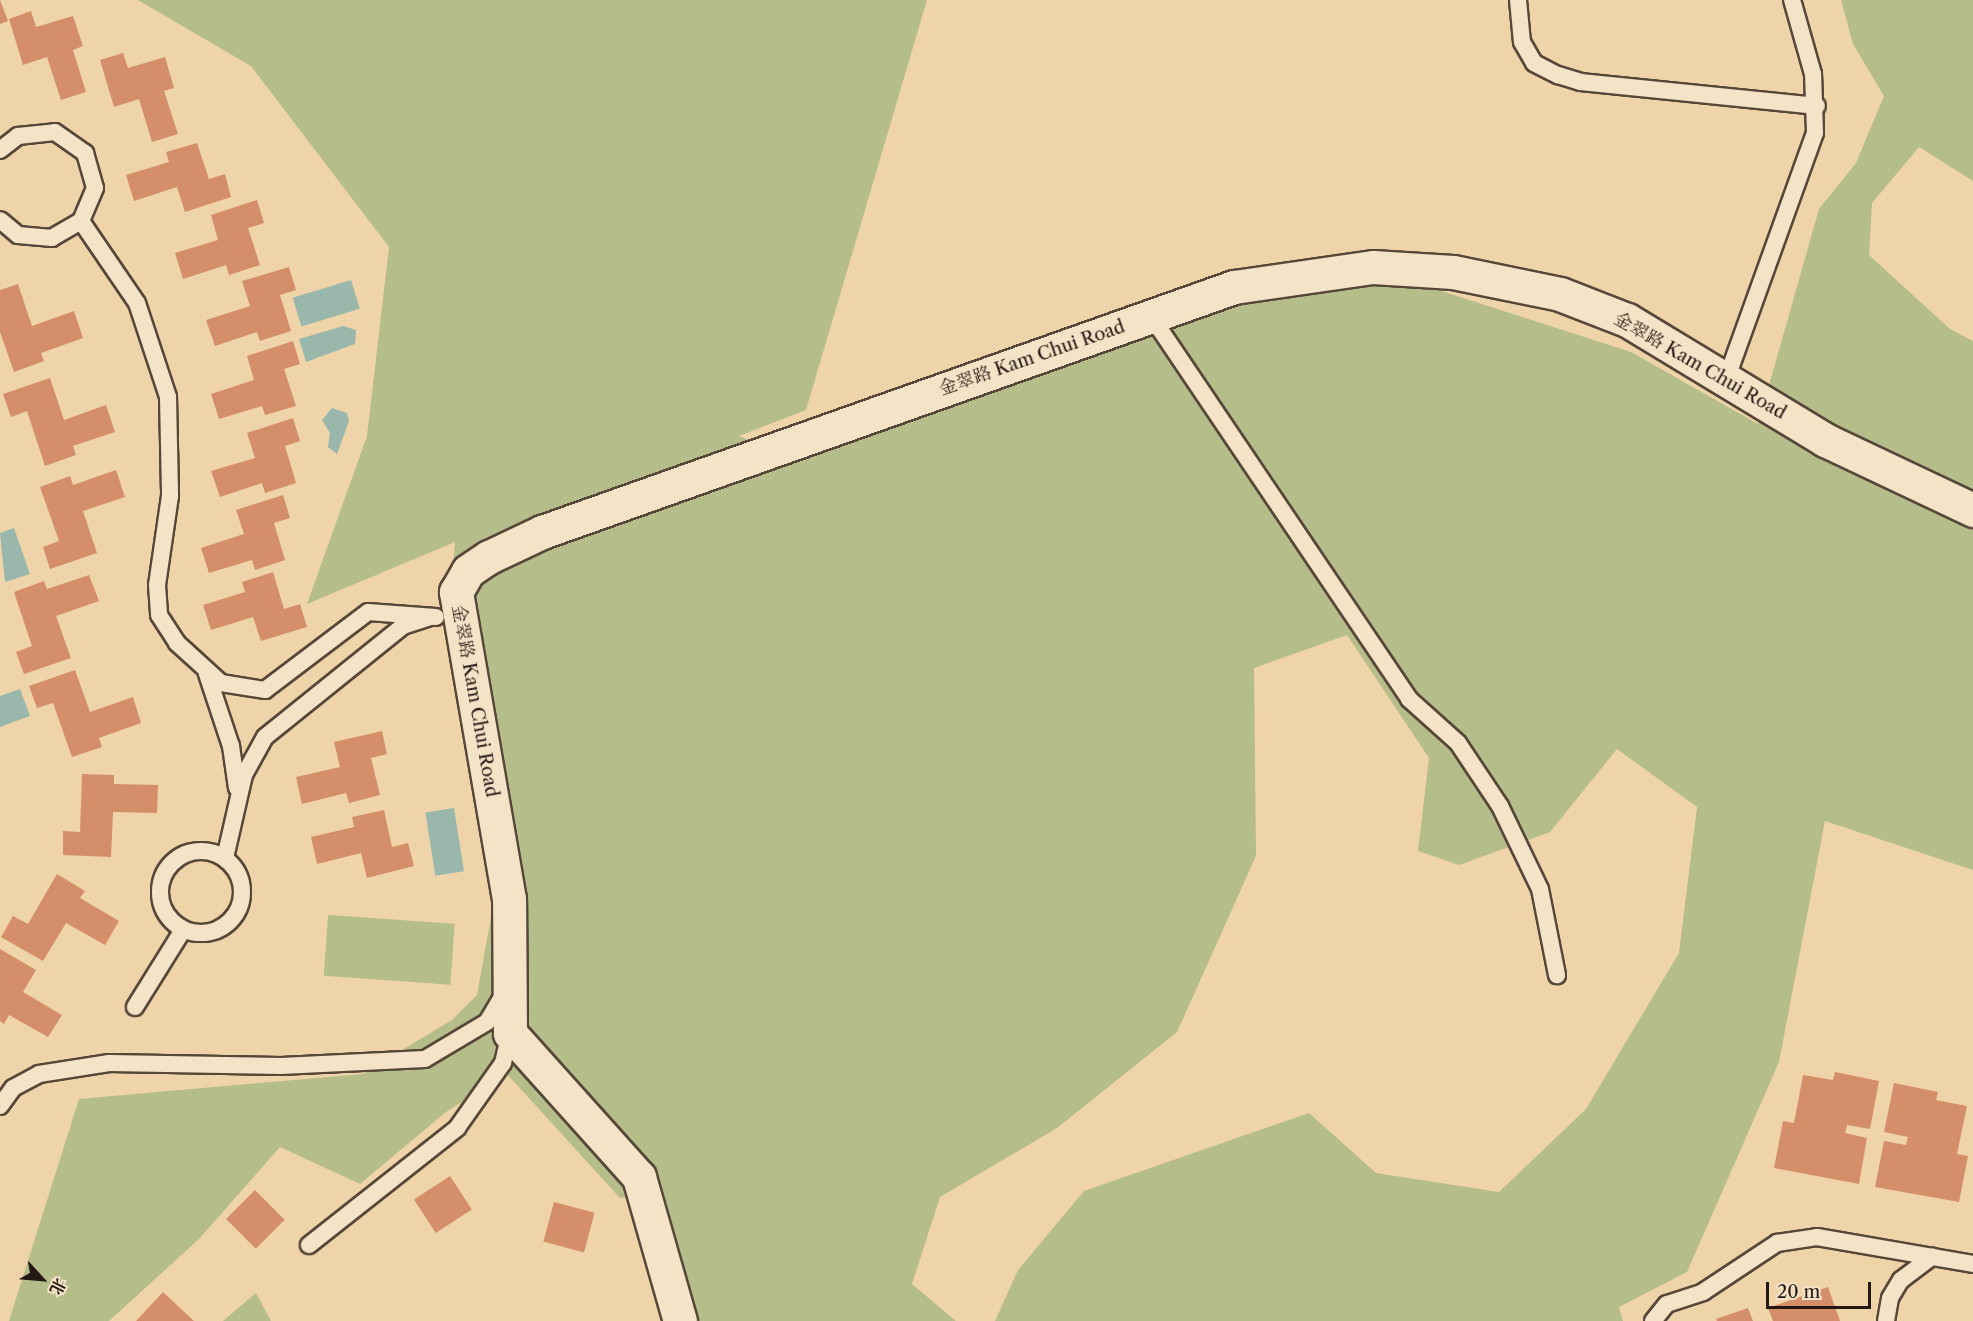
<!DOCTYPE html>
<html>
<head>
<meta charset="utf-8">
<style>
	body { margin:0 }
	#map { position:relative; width:1973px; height:1321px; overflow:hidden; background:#eed4a8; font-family:"Libre Caslon Text","Noto Serif SC",serif }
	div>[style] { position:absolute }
	.green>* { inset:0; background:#b5bd8a; transform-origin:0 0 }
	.water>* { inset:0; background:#99b8ab; transform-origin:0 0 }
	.building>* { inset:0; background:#d48f6a; transform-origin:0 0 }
	.roads { filter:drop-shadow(2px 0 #564739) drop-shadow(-2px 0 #564739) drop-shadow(0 2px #564739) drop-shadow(0 -2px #564739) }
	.lane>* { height:16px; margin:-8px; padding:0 8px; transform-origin:8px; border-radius:8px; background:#f4e3c6 }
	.lane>.ring { margin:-8px; padding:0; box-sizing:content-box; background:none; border:16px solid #f4e3c6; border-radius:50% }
	.street>* { height:33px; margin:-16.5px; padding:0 16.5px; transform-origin:16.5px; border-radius:16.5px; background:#f4e3c6 }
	span { translate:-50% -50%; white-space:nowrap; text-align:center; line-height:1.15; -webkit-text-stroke:4.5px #f4e3c6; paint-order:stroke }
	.street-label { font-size:18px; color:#241814 }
	.north { position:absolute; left:12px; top:1249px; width:60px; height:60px; -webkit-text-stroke:4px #f4e3c6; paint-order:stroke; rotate:116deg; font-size:16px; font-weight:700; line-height:24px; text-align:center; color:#241814 }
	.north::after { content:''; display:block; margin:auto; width:21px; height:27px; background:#241814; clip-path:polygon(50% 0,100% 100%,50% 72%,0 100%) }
	.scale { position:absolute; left:1766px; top:1282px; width:105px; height:27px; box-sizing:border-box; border:3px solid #241814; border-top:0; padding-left:8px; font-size:18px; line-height:21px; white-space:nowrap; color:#241814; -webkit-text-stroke:4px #f4e3c6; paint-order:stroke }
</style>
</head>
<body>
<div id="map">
	<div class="green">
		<div style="clip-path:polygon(138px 0,927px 0,806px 410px,739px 436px,800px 462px,1199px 311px,1398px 277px,1631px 352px,1758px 424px,1819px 209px,1856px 163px,1884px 96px,1853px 44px,1841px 0,1973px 0,1973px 181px,1919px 147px,1872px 203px,1869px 255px,1950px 329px,1973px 341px,1973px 870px,1825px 821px,1779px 1062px,1687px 1272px,1619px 1307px,1623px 1321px,995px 1321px,1018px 1270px,1084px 1191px,1309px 1113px,1376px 1173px,1499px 1192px,1586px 1109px,1679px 953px,1697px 807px,1617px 749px,1550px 832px,1459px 865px,1418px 851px,1429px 758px,1347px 635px,1254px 668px,1256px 856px,1177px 1032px,1057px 1128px,940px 1197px,912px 1284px,956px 1321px,693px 1321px,662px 1192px,620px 1198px,507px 1074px,446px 1112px,360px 1184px,280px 1147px,199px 1239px,109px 1321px,9px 1321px,79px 1099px,362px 1074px,452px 1020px,477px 995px,494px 900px,448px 621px,455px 542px,307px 604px,367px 436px,389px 247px,251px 66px)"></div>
		<div style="left:328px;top:915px;width:127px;height:61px;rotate:4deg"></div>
		<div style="clip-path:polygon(256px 1293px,271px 1321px,223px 1321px)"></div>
	</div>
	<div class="water">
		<div style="left:351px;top:280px;width:30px;height:61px;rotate:73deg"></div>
		<div style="clip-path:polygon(343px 326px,356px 330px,355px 344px,306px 362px,299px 339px)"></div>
		<div style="clip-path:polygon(332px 408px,347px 413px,349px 421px,337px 454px,328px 447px,330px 433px,322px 420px)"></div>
		<div style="clip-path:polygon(14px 528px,30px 574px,5px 582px,0 533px)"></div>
		<div style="clip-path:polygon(20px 689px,30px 716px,0 727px,0 696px)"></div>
		<div style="left:454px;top:808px;width:64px;height:29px;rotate:81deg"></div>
	</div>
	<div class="building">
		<div style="clip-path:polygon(0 0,8px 21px,0 24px)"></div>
		<div style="clip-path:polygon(31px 11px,36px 27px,73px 16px,83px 46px,73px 50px,86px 92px,61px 100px,47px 57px,23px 65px,9px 19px)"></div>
		<div style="clip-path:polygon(123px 53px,128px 68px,165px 57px,174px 88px,164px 91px,178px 134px,152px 142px,139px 99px,114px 107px,100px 60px)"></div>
		<div style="clip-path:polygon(197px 143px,209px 179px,225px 174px,231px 197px,185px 212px,177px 187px,134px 201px,126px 175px,169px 162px,166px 152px)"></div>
		<div style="clip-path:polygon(257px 200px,264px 223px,248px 228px,260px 265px,229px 275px,226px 265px,183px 279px,175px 253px,218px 240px,211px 215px)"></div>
		<div style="clip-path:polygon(289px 267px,296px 290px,280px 295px,291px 331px,260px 341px,257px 332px,215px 346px,206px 320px,250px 306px,242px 281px)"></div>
		<div style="clip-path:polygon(18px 284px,32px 326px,74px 311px,83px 338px,41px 353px,44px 361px,14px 372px,0 332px,0 290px)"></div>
		<div style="clip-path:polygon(293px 341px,300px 364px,284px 369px,296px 406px,265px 415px,262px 406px,219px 419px,211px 394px,254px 380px,247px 356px)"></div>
		<div style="clip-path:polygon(50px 378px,64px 420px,106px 405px,115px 432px,73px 446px,76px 455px,45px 466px,27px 411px,11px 417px,3px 394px)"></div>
		<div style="clip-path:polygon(293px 418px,300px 441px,285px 446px,296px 483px,265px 493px,262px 483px,220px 497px,211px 471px,255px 458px,247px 433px)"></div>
		<div style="clip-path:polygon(116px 470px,125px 497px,83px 511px,97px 553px,50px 569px,43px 547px,59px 541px,40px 487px,70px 476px,73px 485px)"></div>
		<div style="clip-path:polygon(283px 495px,290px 518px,274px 523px,285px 560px,255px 570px,252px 560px,209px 573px,201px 548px,244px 534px,236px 510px)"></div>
		<div style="clip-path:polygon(273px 572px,284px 609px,300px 604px,307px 627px,261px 641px,253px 617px,211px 630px,203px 605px,245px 592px,242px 582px)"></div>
		<div style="clip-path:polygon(89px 575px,99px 601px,56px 616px,71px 658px,24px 674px,16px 652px,32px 646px,14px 592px,44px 581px,47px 589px)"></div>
		<div style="clip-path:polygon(75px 670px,90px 712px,133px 697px,141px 723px,99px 738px,102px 747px,72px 757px,53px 703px,37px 708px,29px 686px)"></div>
		<div style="clip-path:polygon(382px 731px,387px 754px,371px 758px,380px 795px,349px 803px,346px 793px,302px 804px,296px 777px,340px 767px,334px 742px)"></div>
		<div style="clip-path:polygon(82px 774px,114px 775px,114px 784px,158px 785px,157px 813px,113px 812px,111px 857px,63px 855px,63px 831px,80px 832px)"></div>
		<div style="clip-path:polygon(384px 810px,392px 847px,408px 843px,414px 866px,367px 878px,361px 853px,317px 864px,311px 837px,354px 827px,352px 817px)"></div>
		<div style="clip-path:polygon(57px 874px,85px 891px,80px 898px,119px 921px,105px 945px,66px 923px,43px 961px,1px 937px,13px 916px,28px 924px)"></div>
		<div style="clip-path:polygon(0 949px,36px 970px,23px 992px,62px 1015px,48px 1037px,9px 1015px,4px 1024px,0 1021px)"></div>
		<div style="clip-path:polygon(1835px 1072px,1879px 1081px,1870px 1129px,1847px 1125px,1845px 1133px,1867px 1138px,1859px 1184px,1774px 1168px,1783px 1121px,1794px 1123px,1803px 1075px,1833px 1080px)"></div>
		<div style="clip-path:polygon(1894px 1083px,1938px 1092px,1936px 1100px,1967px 1106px,1957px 1154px,1968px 1156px,1959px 1202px,1875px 1187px,1884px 1141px,1906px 1145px,1908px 1137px,1884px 1132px)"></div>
		<div style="left:450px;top:1176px;width:40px;height:43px;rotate:57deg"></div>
		<div style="left:255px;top:1190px;width:42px;height:41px;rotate:45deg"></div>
		<div style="left:554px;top:1202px;width:42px;height:41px;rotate:15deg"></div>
		<div style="clip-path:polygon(1828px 1287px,1840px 1321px,1773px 1321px,1768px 1308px)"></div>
		<div style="clip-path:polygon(163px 1292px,194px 1321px,136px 1321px)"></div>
		<div style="clip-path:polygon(1748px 1308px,1753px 1321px,1717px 1321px,1716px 1319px)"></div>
	</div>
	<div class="roads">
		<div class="lane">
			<div style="left:1518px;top:0;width:42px;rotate:84.6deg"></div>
			<div style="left:1522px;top:42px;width:24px;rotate:60deg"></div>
			<div style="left:1534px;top:63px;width:27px;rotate:27deg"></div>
			<div style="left:1558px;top:75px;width:24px;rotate:17deg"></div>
			<div style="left:1581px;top:82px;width:237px;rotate:5.8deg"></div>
			<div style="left:0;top:150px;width:23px;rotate:-38deg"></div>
			<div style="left:18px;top:136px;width:37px;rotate:-6deg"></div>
			<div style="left:55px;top:132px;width:37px;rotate:35deg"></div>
			<div style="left:85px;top:153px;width:36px;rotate:74deg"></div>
			<div style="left:95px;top:188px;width:36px;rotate:113deg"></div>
			<div style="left:81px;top:221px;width:34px;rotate:150deg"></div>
			<div style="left:52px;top:238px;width:34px;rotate:-175deg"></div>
			<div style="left:18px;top:235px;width:23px;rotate:-140deg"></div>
			<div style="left:81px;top:221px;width:99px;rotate:55.7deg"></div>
			<div style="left:137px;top:303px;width:99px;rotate:71.7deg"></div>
			<div style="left:168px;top:397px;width:99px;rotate:88.8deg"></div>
			<div style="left:170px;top:496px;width:90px;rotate:98.3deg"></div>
			<div style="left:157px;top:585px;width:30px;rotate:86deg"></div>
			<div style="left:159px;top:615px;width:33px;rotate:57deg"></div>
			<div style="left:177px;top:643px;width:59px;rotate:42.3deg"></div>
			<div style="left:221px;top:683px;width:45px;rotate:9deg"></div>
			<div style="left:265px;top:690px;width:129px;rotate:-37.1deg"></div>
			<div style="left:368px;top:612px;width:68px;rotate:4.2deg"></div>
			<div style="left:1151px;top:316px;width:462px;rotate:56deg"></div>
			<div style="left:1409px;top:699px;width:66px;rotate:41.9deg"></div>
			<div style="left:1458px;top:743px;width:76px;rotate:56.3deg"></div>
			<div style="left:1500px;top:806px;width:92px;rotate:64.3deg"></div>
			<div style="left:1540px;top:889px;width:88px;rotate:78.8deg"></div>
			<div style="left:1726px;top:380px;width:263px;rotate:-70.2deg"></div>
			<div style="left:1815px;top:133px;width:59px;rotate:-91.9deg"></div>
			<div style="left:1813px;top:74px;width:77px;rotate:-105.8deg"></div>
			<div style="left:207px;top:674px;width:76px;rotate:71.6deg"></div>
			<div style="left:231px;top:746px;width:42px;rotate:81.9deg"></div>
			<div class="ring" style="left:160px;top:851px;width:66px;height:66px"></div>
			<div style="left:225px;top:858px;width:85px;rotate:-77.1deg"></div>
			<div style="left:244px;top:775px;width:43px;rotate:-61.1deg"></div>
			<div style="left:265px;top:737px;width:177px;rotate:-38.8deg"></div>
			<div style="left:403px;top:626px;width:26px;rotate:-18deg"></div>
			<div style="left:135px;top:1007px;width:91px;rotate:-58.1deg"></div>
			<div style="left:0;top:1106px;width:22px;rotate:-54deg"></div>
			<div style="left:13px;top:1088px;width:30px;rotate:-28deg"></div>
			<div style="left:39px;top:1074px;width:71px;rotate:-8.9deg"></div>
			<div style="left:109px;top:1063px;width:172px;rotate:1deg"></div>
			<div style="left:281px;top:1066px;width:144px;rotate:-2.8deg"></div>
			<div style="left:425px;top:1059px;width:72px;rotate:-30.8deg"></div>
			<div style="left:487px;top:1022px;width:33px;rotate:-59deg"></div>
			<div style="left:309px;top:1245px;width:189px;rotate:-38.3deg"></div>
			<div style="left:457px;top:1128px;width:80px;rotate:-54.7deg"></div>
			<div style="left:503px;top:1063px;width:31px;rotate:-77deg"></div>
			<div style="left:1653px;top:1321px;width:22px;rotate:-51deg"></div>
			<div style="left:1667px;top:1304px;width:38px;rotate:-18deg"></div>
			<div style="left:1703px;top:1292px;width:89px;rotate:-33.5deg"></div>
			<div style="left:1777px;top:1243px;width:40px;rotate:-8.5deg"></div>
			<div style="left:1817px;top:1237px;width:158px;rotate:9.8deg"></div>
			<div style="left:1886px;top:1321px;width:23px;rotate:-80deg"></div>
			<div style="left:1890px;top:1298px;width:21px;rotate:-59deg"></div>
			<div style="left:1901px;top:1280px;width:39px;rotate:-37deg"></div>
		</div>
		<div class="street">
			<div style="left:680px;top:1321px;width:150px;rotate:-105.9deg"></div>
			<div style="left:639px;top:1177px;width:193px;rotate:-131.9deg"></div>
			<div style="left:510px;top:1033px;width:134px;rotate:-90.4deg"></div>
			<div style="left:509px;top:899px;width:312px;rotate:-99.8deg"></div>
			<div style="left:456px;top:592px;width:24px;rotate:-60deg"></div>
			<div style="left:468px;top:571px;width:25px;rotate:-34deg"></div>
			<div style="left:489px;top:557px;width:59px;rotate:-25.3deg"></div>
			<div style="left:542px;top:532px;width:734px;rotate:-19.5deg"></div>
			<div style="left:1234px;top:287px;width:140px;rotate:-8.2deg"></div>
			<div style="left:1373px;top:267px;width:80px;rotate:3.6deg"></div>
			<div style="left:1453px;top:272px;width:109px;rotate:11.6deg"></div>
			<div style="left:1560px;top:294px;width:72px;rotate:21.2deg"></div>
			<div style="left:1627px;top:320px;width:232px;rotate:31.2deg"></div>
			<div style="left:1825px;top:440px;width:164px;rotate:25.3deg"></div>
		</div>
	</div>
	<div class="street-label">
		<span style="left:1032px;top:358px;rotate:-19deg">金翠路 Kam Chui Road</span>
		<span style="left:1700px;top:366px;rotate:30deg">金翠路 Kam Chui Road</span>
		<span style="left:475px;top:701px;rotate:80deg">金翠路 Kam Chui Road</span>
	</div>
	<div class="north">北</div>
	<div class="scale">20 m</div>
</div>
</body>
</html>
